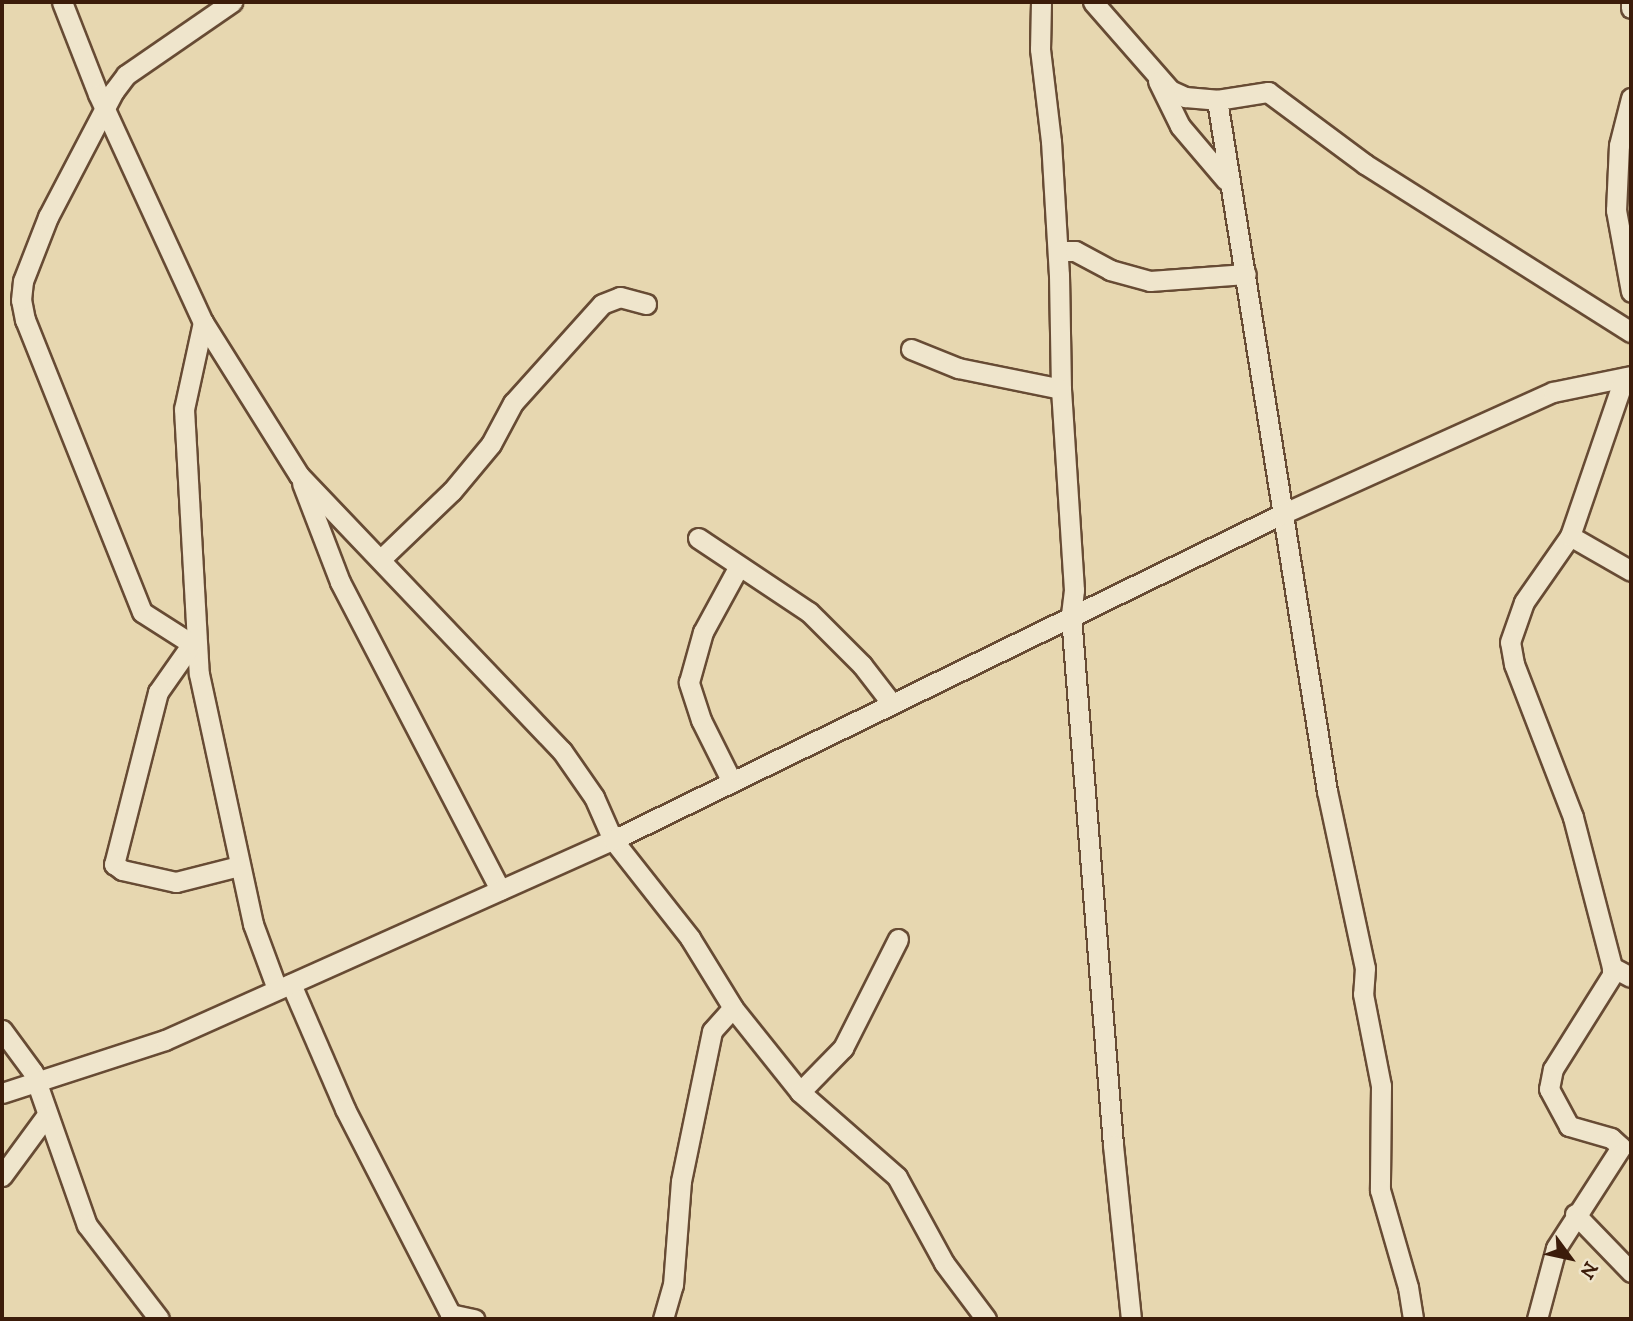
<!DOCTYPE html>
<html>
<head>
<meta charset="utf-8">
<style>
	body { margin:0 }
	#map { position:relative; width:1633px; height:1321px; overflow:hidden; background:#e7d7b0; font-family:"IM FELL DW Pica",serif }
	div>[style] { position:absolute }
	.roads { filter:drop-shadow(2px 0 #674b34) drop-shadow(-2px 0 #674b34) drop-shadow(0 2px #674b34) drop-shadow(0 -2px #674b34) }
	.minor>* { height:19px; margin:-9.5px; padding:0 9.5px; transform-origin:9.5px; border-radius:9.5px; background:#efe5cc }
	span { translate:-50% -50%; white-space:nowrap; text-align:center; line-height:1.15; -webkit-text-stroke:5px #efe5cc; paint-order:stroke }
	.frame { position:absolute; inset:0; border:4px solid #3c1c0a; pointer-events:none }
	.north { position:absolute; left:1535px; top:1223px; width:70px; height:70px; -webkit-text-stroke:5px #efe5cc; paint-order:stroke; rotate:123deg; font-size:19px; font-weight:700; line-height:28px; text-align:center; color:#3c1c0a }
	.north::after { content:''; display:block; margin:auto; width:24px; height:32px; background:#3c1c0a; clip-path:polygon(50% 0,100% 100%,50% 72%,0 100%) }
</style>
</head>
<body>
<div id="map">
	<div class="roads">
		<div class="minor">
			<div style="left:62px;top:2px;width:99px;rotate:68.6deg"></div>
			<div style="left:98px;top:94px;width:251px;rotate:65.3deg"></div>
			<div style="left:203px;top:322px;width:181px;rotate:57.9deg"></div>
			<div style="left:299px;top:475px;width:381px;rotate:46.4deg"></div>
			<div style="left:562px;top:751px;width:56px;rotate:55.2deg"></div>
			<div style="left:594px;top:797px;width:47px;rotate:66.2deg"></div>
			<div style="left:613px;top:840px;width:125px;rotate:51.8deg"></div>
			<div style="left:690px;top:938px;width:82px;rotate:58.4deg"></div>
			<div style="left:733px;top:1008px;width:107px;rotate:51.4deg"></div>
			<div style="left:800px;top:1092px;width:129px;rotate:41.2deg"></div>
			<div style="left:897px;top:1177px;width:98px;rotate:61.3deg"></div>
			<div style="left:944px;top:1263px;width:70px;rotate:53.1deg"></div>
			<div style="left:1041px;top:2px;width:47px;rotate:91.2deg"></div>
			<div style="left:1040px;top:49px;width:93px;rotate:83.2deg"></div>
			<div style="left:1051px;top:141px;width:134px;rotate:86.6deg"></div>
			<div style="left:1059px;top:275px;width:114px;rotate:89deg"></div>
			<div style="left:1061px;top:389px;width:201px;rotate:86.3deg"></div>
			<div style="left:1074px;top:590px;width:26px;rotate:97deg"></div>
			<div style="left:1071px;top:616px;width:531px;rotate:85.46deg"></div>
			<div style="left:1113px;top:1145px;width:175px;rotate:84.1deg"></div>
			<div style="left:1093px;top:2px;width:117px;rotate:48.8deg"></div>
			<div style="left:1170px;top:90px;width:17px;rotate:25deg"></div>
			<div style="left:1185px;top:97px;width:32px;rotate:5deg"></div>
			<div style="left:1217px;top:100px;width:52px;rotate:-8.9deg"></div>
			<div style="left:1268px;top:92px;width:121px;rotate:36.6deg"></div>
			<div style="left:1365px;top:164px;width:315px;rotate:32.3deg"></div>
			<div style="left:1631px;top:2px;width:6px;rotate:90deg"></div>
			<div style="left:1158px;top:81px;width:50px;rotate:63.9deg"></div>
			<div style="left:1180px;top:126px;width:71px;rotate:49.6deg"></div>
			<div style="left:1631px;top:98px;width:49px;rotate:104.3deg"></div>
			<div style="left:1619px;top:145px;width:65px;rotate:92.6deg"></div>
			<div style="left:1616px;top:210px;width:83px;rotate:79.6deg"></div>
			<div style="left:1217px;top:100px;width:700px;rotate:80.96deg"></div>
			<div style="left:1327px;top:791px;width:181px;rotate:77.9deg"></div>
			<div style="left:1365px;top:968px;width:26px;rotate:94deg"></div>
			<div style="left:1363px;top:994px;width:94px;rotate:78.9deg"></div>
			<div style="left:1381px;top:1086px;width:104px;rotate:90.6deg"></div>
			<div style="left:1380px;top:1190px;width:101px;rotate:73.9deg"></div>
			<div style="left:1408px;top:1287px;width:32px;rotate:81deg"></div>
			<div style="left:1058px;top:251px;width:17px"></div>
			<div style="left:1075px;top:251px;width:40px;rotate:28deg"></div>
			<div style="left:1110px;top:270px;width:41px;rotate:15.4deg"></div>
			<div style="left:1150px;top:281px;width:96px;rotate:-4.2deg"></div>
			<div style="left:203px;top:322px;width:89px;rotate:102.3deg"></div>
			<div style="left:184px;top:409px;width:265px;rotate:86.8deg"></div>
			<div style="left:199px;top:674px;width:256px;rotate:77.8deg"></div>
			<div style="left:253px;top:924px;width:69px;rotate:69.7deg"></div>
			<div style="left:911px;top:349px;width:51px;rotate:22deg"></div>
			<div style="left:958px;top:368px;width:105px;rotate:11.5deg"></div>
			<div style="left:302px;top:483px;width:106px;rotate:69deg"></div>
			<div style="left:340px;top:582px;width:347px;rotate:62.5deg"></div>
			<div style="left:1570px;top:536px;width:70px;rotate:29.8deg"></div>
			<div style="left:698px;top:538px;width:133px;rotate:33.7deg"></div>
			<div style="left:809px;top:612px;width:75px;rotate:45deg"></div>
			<div style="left:862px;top:665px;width:49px;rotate:52.4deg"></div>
			<div style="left:381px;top:559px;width:98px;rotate:-43.8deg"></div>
			<div style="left:452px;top:491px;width:61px;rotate:-50.3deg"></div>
			<div style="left:491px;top:444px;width:47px;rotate:-61.8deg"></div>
			<div style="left:513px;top:403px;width:133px;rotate:-48deg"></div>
			<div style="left:602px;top:304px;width:19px;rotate:-21deg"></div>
			<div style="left:620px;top:297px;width:27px;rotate:15deg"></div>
			<div style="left:196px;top:638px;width:66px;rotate:125.1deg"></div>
			<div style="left:158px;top:692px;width:178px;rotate:104.3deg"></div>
			<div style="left:114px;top:864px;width:10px;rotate:37deg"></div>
			<div style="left:122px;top:870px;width:55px;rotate:12.5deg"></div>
			<div style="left:176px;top:882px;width:65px;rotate:-14.3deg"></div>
			<div style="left:192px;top:644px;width:59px;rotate:-147.4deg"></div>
			<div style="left:142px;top:612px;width:315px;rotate:-111.8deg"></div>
			<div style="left:25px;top:320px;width:20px;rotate:-101deg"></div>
			<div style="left:21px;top:300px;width:19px;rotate:-84deg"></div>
			<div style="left:23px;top:281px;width:69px;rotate:-68.7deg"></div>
			<div style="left:48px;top:217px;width:142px;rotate:-62.4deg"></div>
			<div style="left:114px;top:91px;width:20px;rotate:-53deg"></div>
			<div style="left:126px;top:75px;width:129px;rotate:-34.6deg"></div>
			<div style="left:732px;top:782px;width:69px;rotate:-116.6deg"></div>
			<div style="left:701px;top:720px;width:40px;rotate:-108deg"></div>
			<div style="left:689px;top:682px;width:52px;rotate:-74.4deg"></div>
			<div style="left:703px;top:632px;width:75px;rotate:-61.4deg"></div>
			<div style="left:1612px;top:967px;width:21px;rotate:28deg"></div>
			<div style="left:291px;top:984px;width:136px;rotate:66.6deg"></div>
			<div style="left:345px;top:1109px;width:236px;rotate:62.8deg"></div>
			<div style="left:2px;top:1030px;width:52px;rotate:53.6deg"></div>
			<div style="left:33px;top:1072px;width:162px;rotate:70.6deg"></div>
			<div style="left:87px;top:1225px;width:118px;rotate:52.5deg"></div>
			<div style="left:800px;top:1092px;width:62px;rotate:-45.7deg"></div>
			<div style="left:843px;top:1048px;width:122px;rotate:-63.2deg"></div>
			<div style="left:2px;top:1093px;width:171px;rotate:-18deg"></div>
			<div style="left:165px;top:1040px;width:491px;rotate:-24.1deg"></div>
			<div style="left:613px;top:840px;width:742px;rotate:-25.98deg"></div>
			<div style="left:1280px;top:515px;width:299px;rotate:-24.3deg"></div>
			<div style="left:1553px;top:392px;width:80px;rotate:-11.6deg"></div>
			<div style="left:2px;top:1176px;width:74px;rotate:-53.7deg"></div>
			<div style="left:1575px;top:1214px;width:81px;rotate:46deg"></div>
			<div style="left:450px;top:1314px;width:25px;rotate:12deg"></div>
			<div style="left:663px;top:1319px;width:35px;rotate:-74deg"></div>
			<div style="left:673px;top:1285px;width:104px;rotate:-85.6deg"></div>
			<div style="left:681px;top:1181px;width:153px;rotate:-78.3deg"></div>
			<div style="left:712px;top:1031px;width:31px;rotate:-48deg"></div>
			<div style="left:1537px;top:1319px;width:73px;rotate:-75deg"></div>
			<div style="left:1556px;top:1248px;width:120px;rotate:-57.2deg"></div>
			<div style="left:1621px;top:1147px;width:13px;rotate:-138deg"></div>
			<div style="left:1611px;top:1138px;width:44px;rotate:-164.1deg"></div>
			<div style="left:1569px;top:1126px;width:42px;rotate:-118.4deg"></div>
			<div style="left:1549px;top:1089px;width:20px;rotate:-79deg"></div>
			<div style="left:1553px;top:1069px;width:111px;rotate:-57.9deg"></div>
			<div style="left:1612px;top:975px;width:8px;rotate:-90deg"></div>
			<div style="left:1612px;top:967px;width:155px;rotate:-104.6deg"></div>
			<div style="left:1573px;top:817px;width:164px;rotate:-111.1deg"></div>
			<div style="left:1514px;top:664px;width:22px;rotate:-100deg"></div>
			<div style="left:1510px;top:642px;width:42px;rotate:-70.7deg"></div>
			<div style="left:1524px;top:602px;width:80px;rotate:-55.1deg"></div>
			<div style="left:1570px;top:536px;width:167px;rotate:-71.1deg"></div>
		</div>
	</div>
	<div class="frame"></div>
	<div class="north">N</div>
</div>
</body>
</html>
